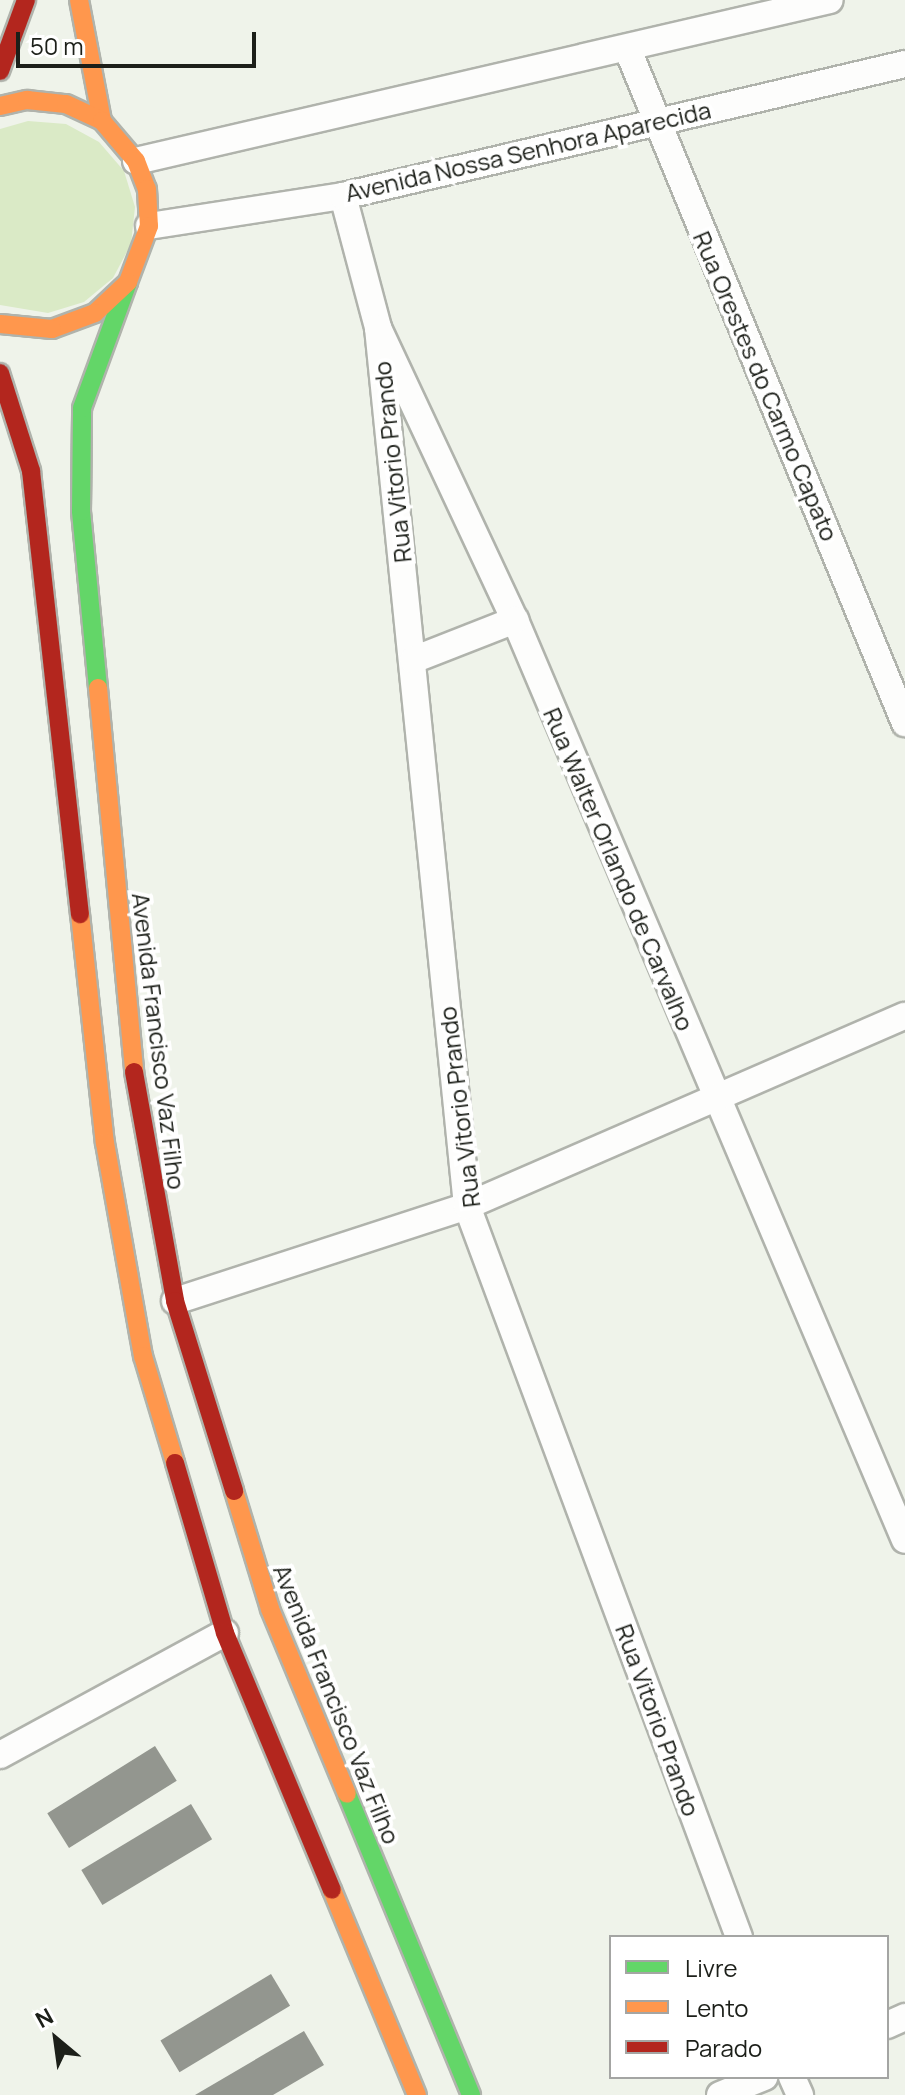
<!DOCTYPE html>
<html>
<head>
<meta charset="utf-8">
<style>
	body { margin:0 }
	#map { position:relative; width:905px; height:2095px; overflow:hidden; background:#eff3ea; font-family:Manrope,sans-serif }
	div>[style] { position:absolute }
	.green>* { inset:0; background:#daeac6 }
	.building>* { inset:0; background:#93968f; transform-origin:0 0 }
	.roads { filter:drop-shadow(2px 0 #b0b3ac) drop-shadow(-2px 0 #b0b3ac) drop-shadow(0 2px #b0b3ac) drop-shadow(0 -2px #b0b3ac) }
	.street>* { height:26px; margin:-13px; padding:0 13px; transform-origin:13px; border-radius:13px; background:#fdfdfc }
	.fast>* { height:18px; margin:-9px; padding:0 9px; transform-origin:9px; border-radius:9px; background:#63d668 }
	.slow>* { height:18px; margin:-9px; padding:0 9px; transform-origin:9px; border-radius:9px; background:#ff974d }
	.jam>* { height:18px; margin:-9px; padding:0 9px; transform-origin:9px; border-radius:9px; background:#b3261e }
	span { translate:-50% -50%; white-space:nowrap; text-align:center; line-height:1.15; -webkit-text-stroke:8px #fff; paint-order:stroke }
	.street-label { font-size:24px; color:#1c1f19 }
	.legend { position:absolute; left:609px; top:1935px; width:280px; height:144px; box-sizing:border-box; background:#fff; border:2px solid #a4a5a3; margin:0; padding:10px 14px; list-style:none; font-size:24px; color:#1c1f19 }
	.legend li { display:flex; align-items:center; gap:16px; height:40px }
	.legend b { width:40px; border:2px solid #a4a5a3 }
	.north { position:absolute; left:16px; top:1999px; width:80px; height:80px; -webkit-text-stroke:6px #fff; paint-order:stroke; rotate:331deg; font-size:22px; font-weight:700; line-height:32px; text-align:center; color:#1c1f19 }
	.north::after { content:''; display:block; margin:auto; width:28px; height:36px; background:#1c1f19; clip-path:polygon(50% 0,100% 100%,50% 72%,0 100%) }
	.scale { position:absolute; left:16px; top:32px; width:240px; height:36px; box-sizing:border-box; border:4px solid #1c1f19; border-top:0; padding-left:10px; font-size:24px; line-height:28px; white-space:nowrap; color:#1c1f19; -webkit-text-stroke:6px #fff; paint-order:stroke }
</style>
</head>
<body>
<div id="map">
	<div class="green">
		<div style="clip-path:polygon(28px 121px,66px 124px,99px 142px,124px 171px,135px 207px,131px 244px,113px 278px,84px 302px,48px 313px,0 305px,0 129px)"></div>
	</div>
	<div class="building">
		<div style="left:155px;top:1746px;width:41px;height:127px;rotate:58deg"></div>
		<div style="left:191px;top:1804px;width:41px;height:128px;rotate:59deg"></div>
		<div style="left:271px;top:1974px;width:37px;height:129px;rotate:59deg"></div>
		<div style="clip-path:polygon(304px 2031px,324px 2065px,273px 2095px,195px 2095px)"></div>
	</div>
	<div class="roads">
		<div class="street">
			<div style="left:628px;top:50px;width:728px;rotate:67.63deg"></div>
			<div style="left:136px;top:161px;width:712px;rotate:-13.06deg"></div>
			<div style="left:343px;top:196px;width:137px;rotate:75.1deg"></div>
			<div style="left:378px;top:328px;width:323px;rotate:64.9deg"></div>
			<div style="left:515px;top:620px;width:999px;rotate:67.03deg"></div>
			<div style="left:149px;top:226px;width:196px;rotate:-8.8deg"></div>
			<div style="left:343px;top:196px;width:577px;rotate:-13.22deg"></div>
			<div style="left:378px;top:328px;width:882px;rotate:84.21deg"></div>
			<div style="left:467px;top:1206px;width:780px;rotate:69.59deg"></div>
			<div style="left:413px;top:660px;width:110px;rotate:-21.4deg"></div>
			<div style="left:175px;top:1301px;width:307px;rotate:-18deg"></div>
			<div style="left:467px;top:1206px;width:477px;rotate:-23.5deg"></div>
			<div style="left:0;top:1755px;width:256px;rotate:-28.5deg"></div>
			<div style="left:887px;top:2025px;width:20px;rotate:-24deg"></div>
			<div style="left:792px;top:2077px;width:20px;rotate:66deg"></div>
			<div style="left:720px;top:2095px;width:48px;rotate:-22.2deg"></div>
		</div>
		<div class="fast">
			<div style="left:98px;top:688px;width:178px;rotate:-95.5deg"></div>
			<div style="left:81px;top:511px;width:103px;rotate:-89.4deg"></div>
			<div style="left:82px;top:408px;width:134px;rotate:-69.9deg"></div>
			<div style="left:347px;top:1794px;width:326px;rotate:67.6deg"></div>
		</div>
		<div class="slow">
			<div style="left:79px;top:0;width:123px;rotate:79.2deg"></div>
			<div style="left:0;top:106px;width:28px;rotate:-13deg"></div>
			<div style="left:27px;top:100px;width:39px;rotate:6deg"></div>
			<div style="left:66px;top:104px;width:40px;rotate:25deg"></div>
			<div style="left:102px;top:121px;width:52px;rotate:49.6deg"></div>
			<div style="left:136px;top:161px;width:30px;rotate:69deg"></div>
			<div style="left:147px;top:189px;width:37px;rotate:87deg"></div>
			<div style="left:149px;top:226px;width:60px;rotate:110.6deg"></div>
			<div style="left:128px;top:282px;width:45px;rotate:136.8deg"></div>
			<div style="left:95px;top:313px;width:46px;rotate:159.6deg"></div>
			<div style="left:52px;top:329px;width:52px;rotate:-174.5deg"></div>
			<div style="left:98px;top:688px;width:386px;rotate:84.6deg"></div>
			<div style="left:80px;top:914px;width:230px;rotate:83.8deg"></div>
			<div style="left:105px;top:1143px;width:216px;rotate:79.9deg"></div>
			<div style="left:143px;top:1356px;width:112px;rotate:73.3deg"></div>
			<div style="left:234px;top:1491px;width:123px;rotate:73deg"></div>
			<div style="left:270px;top:1609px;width:200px;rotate:67.4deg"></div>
			<div style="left:332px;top:1890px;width:222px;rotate:67.5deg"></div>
		</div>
		<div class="jam">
			<div style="left:0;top:71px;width:76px;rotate:-69.9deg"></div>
			<div style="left:0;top:373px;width:103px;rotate:72.4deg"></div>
			<div style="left:31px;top:471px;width:446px;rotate:83.7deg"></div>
			<div style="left:134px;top:1072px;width:233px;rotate:79.8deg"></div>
			<div style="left:175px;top:1301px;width:199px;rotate:72.7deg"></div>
			<div style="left:175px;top:1463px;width:177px;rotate:73.6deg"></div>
			<div style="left:225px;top:1633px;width:278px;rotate:67.4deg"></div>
		</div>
	</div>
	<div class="street-label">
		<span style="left:528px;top:151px;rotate:-13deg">Avenida Nossa Senhora Aparecida</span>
		<span style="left:766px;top:386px;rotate:67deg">Rua Orestes do Carmo Capato</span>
		<span style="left:392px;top:462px;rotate:-96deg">Rua Vitorio Prando</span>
		<span style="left:619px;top:869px;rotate:67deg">Rua Walter Orlando de Carvalho</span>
		<span style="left:159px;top:1041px;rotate:83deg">Avenida Francisco Vaz Filho</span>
		<span style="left:459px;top:1107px;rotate:-97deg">Rua Vitorio Prando</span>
		<span style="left:337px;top:1704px;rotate:68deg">Avenida Francisco Vaz Filho</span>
		<span style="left:658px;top:1720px;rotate:70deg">Rua Vitorio Prando</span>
	</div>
	<ul class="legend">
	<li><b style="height:10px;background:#63d668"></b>Livre</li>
	<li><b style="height:10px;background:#ff974d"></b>Lento</li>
	<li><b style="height:10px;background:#b3261e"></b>Parado</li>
	</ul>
	<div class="north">N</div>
	<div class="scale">50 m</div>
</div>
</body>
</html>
